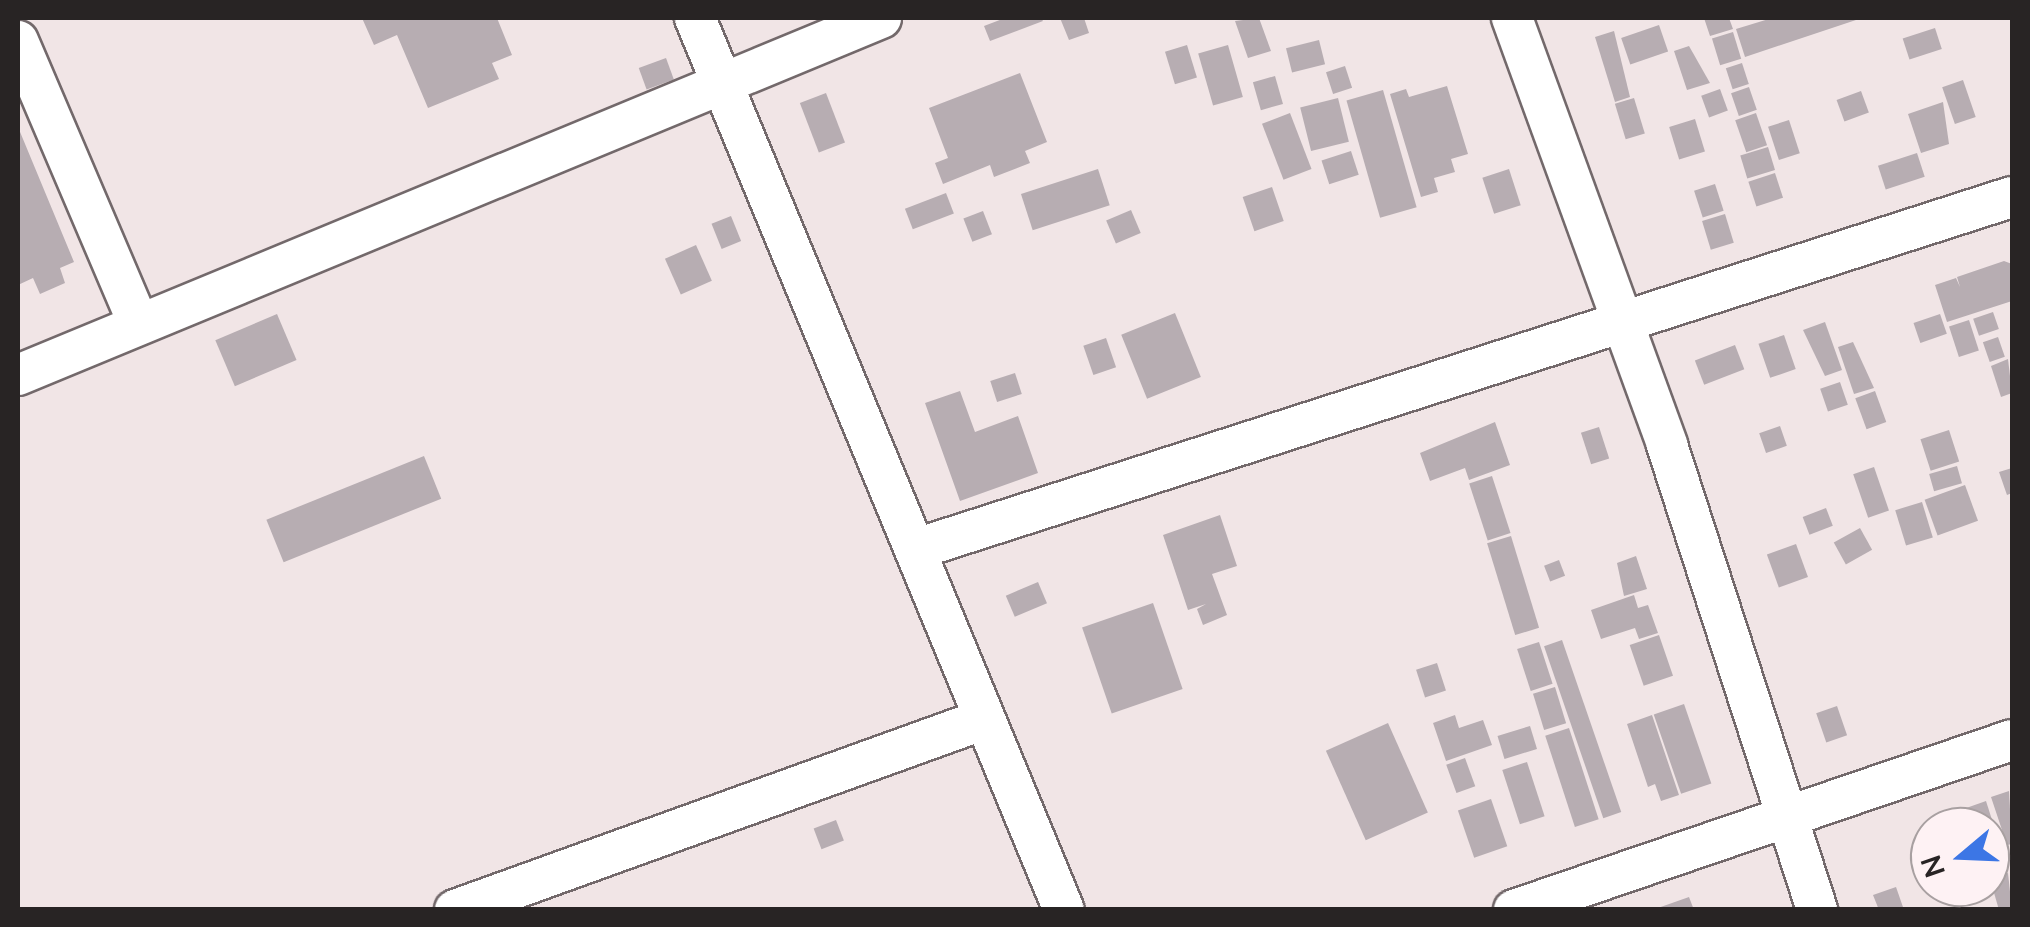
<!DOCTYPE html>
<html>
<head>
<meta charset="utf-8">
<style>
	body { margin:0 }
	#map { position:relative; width:2030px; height:927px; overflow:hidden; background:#f1e5e6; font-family:"Nunito Sans",sans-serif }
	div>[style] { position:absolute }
	.building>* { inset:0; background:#b7adb2; transform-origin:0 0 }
	.roads { filter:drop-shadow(2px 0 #73696b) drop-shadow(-2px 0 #73696b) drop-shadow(0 2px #73696b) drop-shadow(0 -2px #73696b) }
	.minor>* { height:40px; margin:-20px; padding:0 20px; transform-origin:20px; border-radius:20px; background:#fff }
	span { translate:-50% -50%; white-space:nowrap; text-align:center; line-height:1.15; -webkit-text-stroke:9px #fef2f4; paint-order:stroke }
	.frame { position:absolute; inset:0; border:20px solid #282424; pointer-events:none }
	.north { position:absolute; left:1910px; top:807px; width:100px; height:100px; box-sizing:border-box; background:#fef2f4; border:2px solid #a8a0a1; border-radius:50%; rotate:251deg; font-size:28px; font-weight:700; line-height:40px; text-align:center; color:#282424 }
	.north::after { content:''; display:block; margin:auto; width:35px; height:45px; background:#3c76e5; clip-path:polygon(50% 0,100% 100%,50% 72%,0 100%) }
</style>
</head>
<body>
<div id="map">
	<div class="building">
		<div style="clip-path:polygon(362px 18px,497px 18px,512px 55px,492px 63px,499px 79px,428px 108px,397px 35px,374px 45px)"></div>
		<div style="clip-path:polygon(1005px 18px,1041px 18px,1043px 21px,990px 41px,984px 26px)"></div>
		<div style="clip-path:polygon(1060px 18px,1084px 18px,1089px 33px,1069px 40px)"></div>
		<div style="clip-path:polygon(1259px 18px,1271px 51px,1248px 58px,1235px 21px)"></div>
		<div style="clip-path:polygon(1704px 18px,1729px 18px,1733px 29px,1710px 36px)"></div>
		<div style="clip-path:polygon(1772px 18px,1862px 18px,1745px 57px,1736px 29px)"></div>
		<div style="left:1659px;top:25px;width:28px;height:40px;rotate:71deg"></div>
		<div style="left:1935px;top:28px;width:22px;height:34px;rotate:72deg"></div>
		<div style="clip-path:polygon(1614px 31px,1630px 97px,1615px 102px,1595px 37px)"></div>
		<div style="left:1733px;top:32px;width:28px;height:22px;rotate:73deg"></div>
		<div style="left:1319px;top:40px;width:25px;height:34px;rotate:76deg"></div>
		<div style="left:1187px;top:45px;width:34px;height:23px;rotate:73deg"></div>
		<div style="left:1228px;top:45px;width:54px;height:31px;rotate:74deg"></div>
		<div style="clip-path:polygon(1689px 46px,1710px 83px,1687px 90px,1674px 51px)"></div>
		<div style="left:666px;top:58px;width:23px;height:29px;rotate:70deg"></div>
		<div style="left:1742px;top:63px;width:22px;height:17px;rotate:72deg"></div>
		<div style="left:1345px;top:66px;width:23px;height:20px;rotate:72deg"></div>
		<div style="clip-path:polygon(1020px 73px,1047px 142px,1025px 151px,1030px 163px,994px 177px,990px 165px,943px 184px,935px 163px,948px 158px,929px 108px)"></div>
		<div style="left:1275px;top:76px;width:29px;height:23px;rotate:74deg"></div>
		<div style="left:1963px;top:80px;width:39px;height:22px;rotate:71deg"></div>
		<div style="clip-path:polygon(1447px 86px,1468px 154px,1451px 159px,1455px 172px,1434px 178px,1438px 192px,1421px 197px,1390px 94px,1406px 89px,1409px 97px)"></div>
		<div style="left:1749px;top:87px;width:24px;height:19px;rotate:71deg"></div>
		<div style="left:1720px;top:89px;width:23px;height:20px;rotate:70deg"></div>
		<div style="left:1383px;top:90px;width:122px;height:38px;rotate:74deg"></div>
		<div style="left:1861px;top:91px;width:23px;height:26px;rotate:70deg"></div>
		<div style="left:826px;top:93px;width:53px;height:28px;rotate:69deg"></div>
		<div style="left:1338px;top:98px;width:45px;height:39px;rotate:76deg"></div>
		<div style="left:1634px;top:98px;width:37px;height:20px;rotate:73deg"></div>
		<div style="clip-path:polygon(1943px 102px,1949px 144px,1921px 153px,1908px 114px)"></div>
		<div style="left:1290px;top:113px;width:60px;height:30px;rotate:69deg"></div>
		<div style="left:1756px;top:113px;width:34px;height:22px;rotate:71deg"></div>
		<div style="left:1695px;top:119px;width:34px;height:27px;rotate:73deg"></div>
		<div style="left:1789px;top:120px;width:35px;height:22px;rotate:72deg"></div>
		<div style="clip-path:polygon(18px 127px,74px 262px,60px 268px,65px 283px,40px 294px,33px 278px,18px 285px)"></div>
		<div style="left:1768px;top:147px;width:24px;height:29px;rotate:73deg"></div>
		<div style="left:1351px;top:151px;width:25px;height:31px;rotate:72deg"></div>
		<div style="left:1917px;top:153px;width:25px;height:41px;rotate:72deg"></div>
		<div style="left:1098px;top:169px;width:38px;height:81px;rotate:72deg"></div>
		<div style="left:1509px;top:169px;width:38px;height:28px;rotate:72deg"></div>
		<div style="left:1775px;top:173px;width:26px;height:28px;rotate:72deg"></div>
		<div style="left:1715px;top:184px;width:28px;height:22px;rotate:72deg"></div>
		<div style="left:1272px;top:187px;width:36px;height:31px;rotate:71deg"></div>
		<div style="left:946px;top:193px;width:22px;height:44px;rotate:69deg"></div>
		<div style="left:1131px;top:210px;width:25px;height:27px;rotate:67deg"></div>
		<div style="left:983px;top:211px;width:25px;height:21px;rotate:69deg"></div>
		<div style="left:1725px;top:214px;width:30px;height:24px;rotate:73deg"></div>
		<div style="left:731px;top:216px;width:27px;height:21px;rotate:68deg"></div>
		<div style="left:696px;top:245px;width:39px;height:34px;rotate:66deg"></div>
		<div style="clip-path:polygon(2004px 261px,2012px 264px,2012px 301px,1947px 322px,1935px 285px,1956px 278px,1960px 287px,1957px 277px)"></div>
		<div style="left:1993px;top:312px;width:18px;height:21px;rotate:71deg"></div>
		<div style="left:1175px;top:313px;width:69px;height:58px;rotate:68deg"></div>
		<div style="left:277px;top:314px;width:50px;height:67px;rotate:67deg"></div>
		<div style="left:1940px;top:314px;width:21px;height:28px;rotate:71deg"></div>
		<div style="left:1969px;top:320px;width:32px;height:21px;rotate:72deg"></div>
		<div style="clip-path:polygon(1825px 322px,1842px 370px,1825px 376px,1803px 330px)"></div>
		<div style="left:1784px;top:335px;width:36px;height:27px;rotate:71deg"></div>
		<div style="left:1998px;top:337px;width:21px;height:16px;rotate:71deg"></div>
		<div style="left:1106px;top:338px;width:31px;height:24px;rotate:71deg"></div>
		<div style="clip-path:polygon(1853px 342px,1874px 388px,1854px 394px,1838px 347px)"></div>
		<div style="left:1735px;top:345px;width:26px;height:43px;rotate:69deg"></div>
		<div style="clip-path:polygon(2008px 359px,2012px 393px,2001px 397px,1991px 366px)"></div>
		<div style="left:1015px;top:373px;width:22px;height:26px;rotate:72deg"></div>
		<div style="left:1840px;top:382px;width:24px;height:21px;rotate:71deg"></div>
		<div style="clip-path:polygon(960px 391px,975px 432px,1018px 416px,1038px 473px,960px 501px,925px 403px)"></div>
		<div style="left:1875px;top:391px;width:33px;height:21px;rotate:70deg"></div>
		<div style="clip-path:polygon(1495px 422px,1510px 465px,1469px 480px,1465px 468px,1430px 481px,1420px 453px)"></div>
		<div style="left:1780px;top:426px;width:21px;height:22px;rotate:71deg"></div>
		<div style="left:1599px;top:427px;width:33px;height:19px;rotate:72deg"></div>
		<div style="left:1949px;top:430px;width:33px;height:30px;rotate:72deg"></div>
		<div style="left:424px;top:456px;width:46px;height:170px;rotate:68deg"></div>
		<div style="left:1957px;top:466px;width:18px;height:29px;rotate:74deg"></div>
		<div style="left:1874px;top:467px;width:46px;height:22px;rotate:71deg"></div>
		<div style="clip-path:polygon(2012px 468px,2012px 493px,2007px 495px,1999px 472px)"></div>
		<div style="left:1492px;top:476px;width:60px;height:24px;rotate:72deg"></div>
		<div style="left:1965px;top:485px;width:38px;height:43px;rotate:70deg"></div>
		<div style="left:1922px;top:502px;width:37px;height:28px;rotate:73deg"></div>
		<div style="left:1826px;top:508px;width:19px;height:25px;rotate:69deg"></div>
		<div style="clip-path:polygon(1220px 515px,1237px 566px,1212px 574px,1227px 615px,1203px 625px,1197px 609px,1206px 604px,1188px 610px,1163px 535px)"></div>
		<div style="left:1860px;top:528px;width:25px;height:30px;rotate:61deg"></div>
		<div style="left:1511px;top:536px;width:96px;height:25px;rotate:73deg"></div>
		<div style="left:1796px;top:544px;width:35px;height:31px;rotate:70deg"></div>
		<div style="clip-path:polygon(1636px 556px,1647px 589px,1624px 596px,1617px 563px)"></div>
		<div style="left:1559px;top:560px;width:17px;height:16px;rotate:69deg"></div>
		<div style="left:1038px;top:582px;width:23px;height:35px;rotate:67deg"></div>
		<div style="clip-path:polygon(1634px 595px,1638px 608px,1648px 605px,1658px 633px,1639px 639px,1635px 628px,1601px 639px,1591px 610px)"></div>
		<div style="left:1153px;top:603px;width:91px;height:75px;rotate:71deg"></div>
		<div style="left:1659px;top:635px;width:43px;height:31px;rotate:71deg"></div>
		<div style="left:1562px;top:640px;width:182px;height:19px;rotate:71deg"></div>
		<div style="left:1539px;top:642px;width:44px;height:23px;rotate:72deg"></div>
		<div style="left:1437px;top:663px;width:29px;height:22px;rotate:72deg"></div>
		<div style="left:1555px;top:687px;width:38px;height:23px;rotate:73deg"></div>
		<div style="left:1684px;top:704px;width:84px;height:32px;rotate:71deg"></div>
		<div style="left:1837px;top:706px;width:31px;height:22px;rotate:71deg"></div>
		<div style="clip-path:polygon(1455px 715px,1459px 728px,1483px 720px,1492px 745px,1446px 761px,1433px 723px)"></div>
		<div style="clip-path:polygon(1652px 715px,1679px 795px,1661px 801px,1655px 784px,1648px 787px,1627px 724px)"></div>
		<div style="left:1388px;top:723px;width:98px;height:68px;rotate:66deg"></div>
		<div style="left:1530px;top:726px;width:24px;height:34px;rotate:73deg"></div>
		<div style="left:1569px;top:728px;width:96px;height:25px;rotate:72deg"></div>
		<div style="left:1465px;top:758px;width:30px;height:20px;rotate:70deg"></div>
		<div style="left:1527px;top:762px;width:57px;height:26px;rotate:72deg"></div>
		<div style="clip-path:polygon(2009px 791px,2012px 844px,2007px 845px,1991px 797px)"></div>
		<div style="left:1491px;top:799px;width:50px;height:35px;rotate:71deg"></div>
		<div style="clip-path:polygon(1986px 801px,1993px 823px,1941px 827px,1938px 818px)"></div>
		<div style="left:836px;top:820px;width:22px;height:24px;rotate:69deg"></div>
		<div style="clip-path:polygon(1999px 847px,2007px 869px,1990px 874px,1990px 851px)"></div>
		<div style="clip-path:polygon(2008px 873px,2012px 910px,1999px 910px,1990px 879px)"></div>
		<div style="clip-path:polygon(1896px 887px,1904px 910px,1879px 910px,1873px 895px)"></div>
		<div style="clip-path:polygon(1689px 897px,1694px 910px,1655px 910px,1655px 909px)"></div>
	</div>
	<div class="roads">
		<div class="minor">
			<div style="left:695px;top:18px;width:965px;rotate:67.53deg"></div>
			<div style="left:1512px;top:18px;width:454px;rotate:70deg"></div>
			<div style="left:1667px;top:445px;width:489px;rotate:72.1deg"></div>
			<div style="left:18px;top:41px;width:308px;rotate:66.9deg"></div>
			<div style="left:18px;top:375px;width:934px;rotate:-22.47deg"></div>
			<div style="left:916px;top:549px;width:1151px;rotate:-17.81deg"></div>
			<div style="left:455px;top:910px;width:560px;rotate:-19.83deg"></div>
			<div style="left:1514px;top:910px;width:526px;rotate:-18.85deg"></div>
		</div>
	</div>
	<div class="frame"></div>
	<div class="north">N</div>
</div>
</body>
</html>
